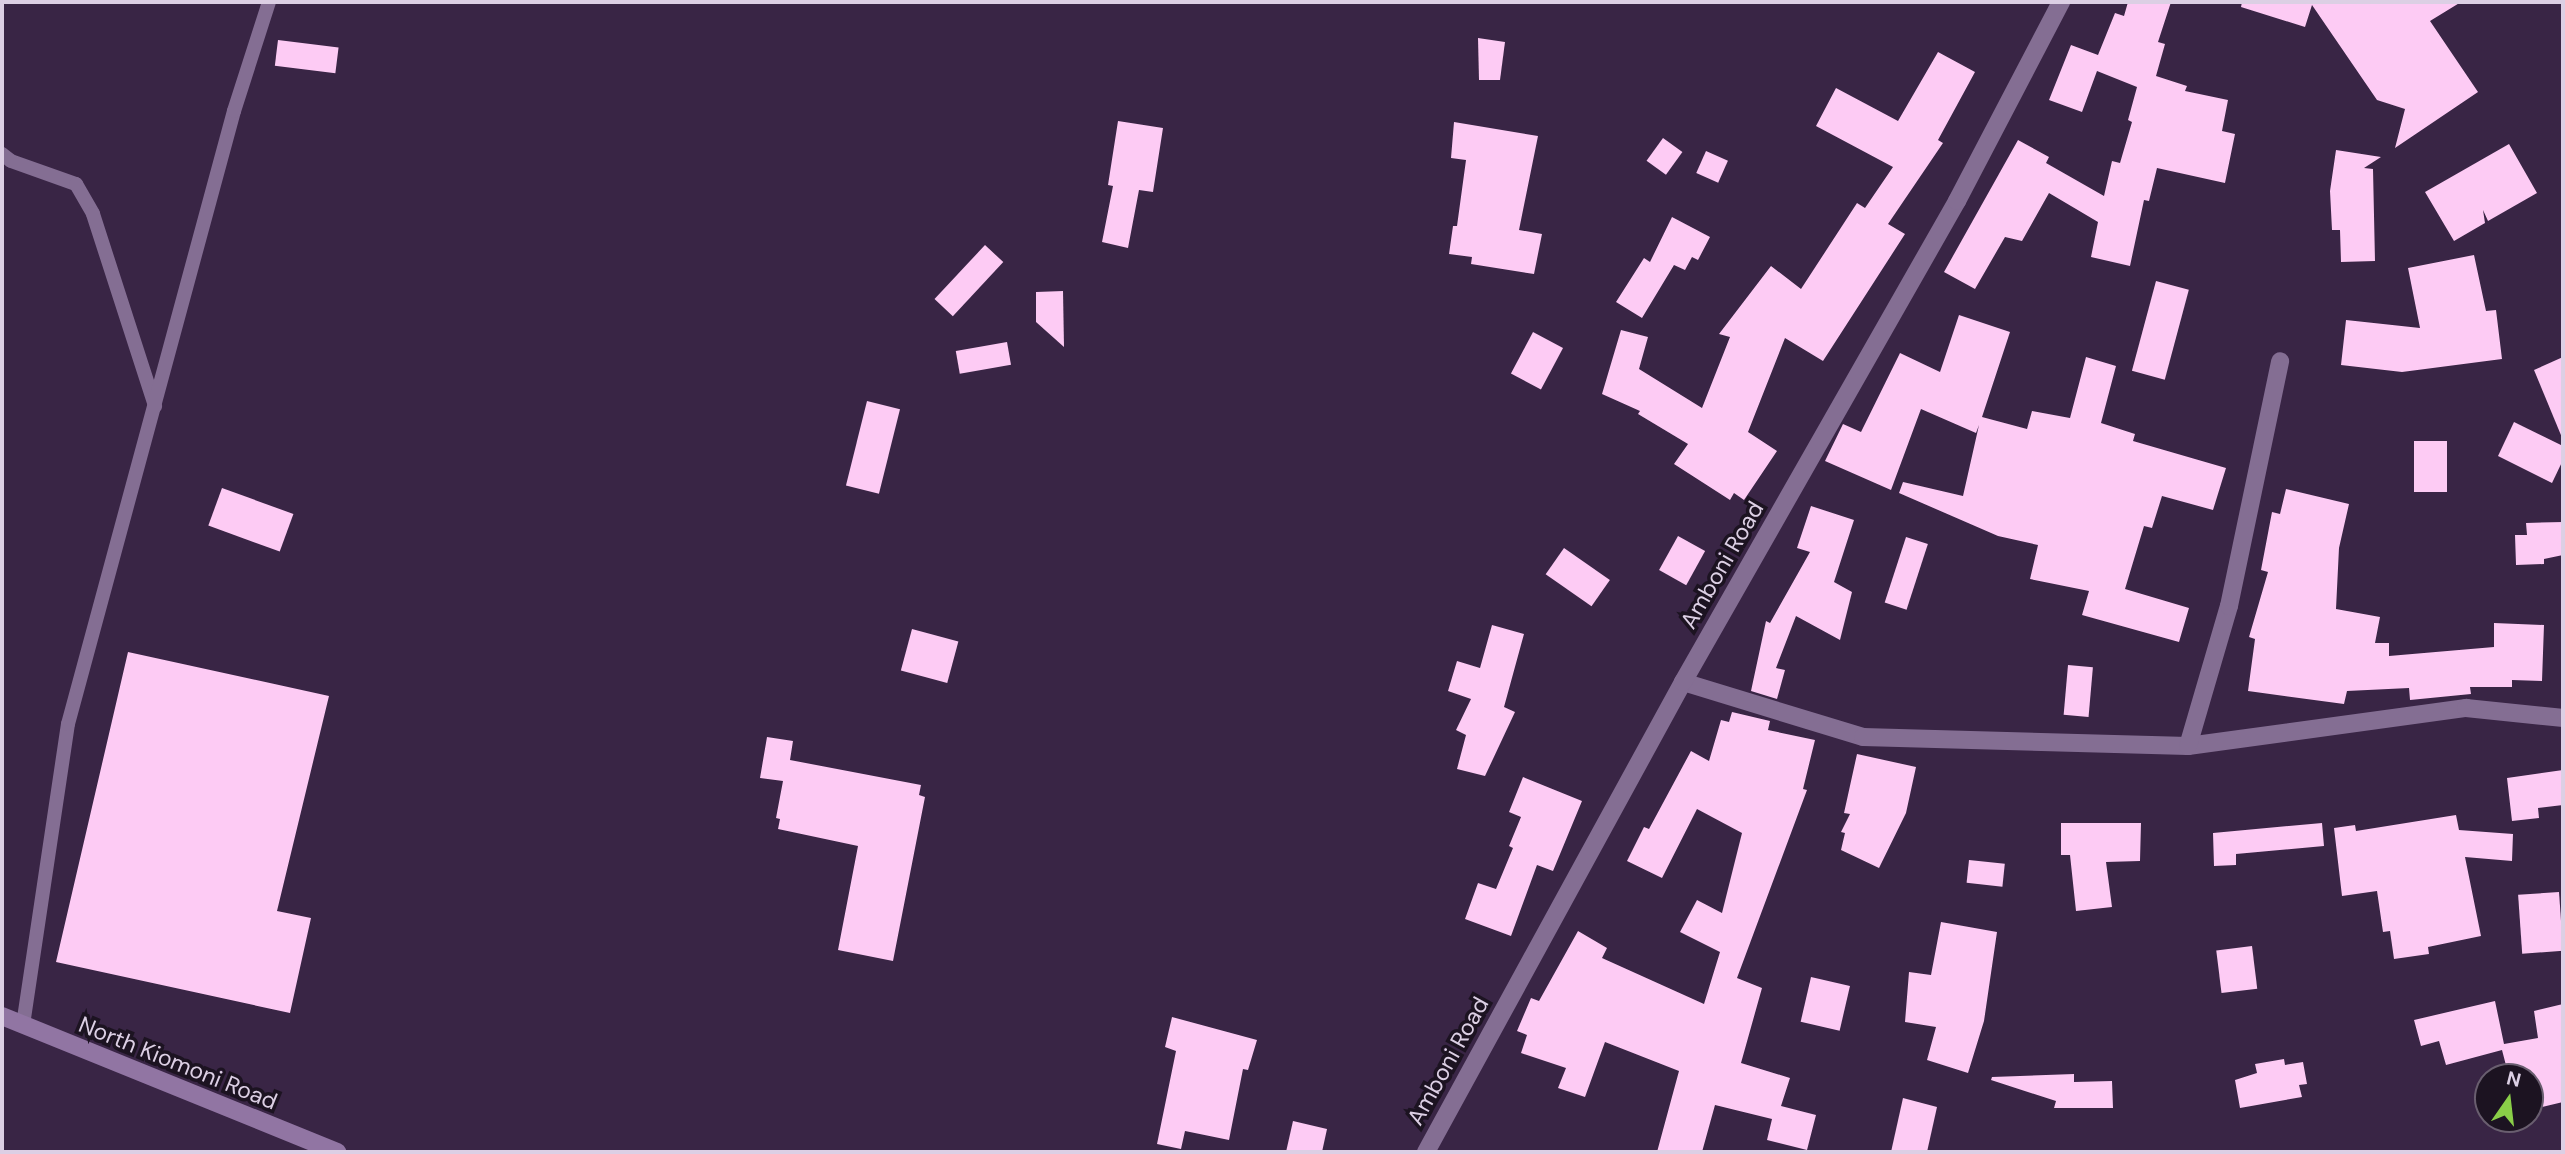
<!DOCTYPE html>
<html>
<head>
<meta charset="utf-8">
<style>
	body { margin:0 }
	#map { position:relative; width:2565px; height:1154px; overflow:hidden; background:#392545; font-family:"DM Sans",sans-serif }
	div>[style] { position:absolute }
	.building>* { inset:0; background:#fdcbf4; transform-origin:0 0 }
	.service>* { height:14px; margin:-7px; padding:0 7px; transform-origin:7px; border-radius:7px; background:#846e93 }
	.minor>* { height:18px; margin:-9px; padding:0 9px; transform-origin:9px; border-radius:9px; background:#846e93 }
	.secondary>* { height:18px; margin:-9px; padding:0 9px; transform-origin:9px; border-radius:9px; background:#9175a3 }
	span { translate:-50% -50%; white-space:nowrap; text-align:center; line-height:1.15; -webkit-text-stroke:7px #1c1321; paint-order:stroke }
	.street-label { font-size:23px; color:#dccfe4 }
	.frame { position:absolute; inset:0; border:4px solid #dccfe4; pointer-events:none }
	.north { position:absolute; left:2474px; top:1063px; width:70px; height:70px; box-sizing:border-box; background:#1c1321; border:2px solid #695e6f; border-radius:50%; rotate:14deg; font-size:19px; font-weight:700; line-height:28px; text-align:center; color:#dccfe4 }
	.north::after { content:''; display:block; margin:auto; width:24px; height:32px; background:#8ace48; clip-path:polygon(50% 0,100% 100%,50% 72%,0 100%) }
</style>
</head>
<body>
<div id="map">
	<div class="building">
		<div style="clip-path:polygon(2128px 2px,2171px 2px,2158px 42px,2165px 44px,2156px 76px,2187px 86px,2185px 91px,2228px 100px,2222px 131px,2235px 134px,2225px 183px,2157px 168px,2149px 201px,2144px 200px,2130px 266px,2091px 257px,2098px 222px,2049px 193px,2022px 241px,2005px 237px,1975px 289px,1944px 272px,2018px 140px,2049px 157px,2046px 163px,2104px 196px,2112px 161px,2120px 163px,2132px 122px,2128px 120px,2137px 87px,2097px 71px,2082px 112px,2049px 100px,2071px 45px,2098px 55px,2115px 13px,2124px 16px)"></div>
		<div style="clip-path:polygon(2242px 2px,2461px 2px,2430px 21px,2478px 92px,2395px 148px,2405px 109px,2377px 100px,2312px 5px,2305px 27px,2241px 7px)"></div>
		<div style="clip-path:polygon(1478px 38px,1505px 42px,1500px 80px,1479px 80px)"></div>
		<div style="left:278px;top:40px;width:61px;height:26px;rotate:7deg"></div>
		<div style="clip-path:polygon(1938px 52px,1975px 72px,1938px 140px,1943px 143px,1888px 224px,1905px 234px,1823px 361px,1785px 338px,1748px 432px,1777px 451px,1744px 500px,1734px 493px,1730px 500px,1674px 464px,1688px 444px,1638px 414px,1640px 411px,1602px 394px,1621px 330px,1648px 337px,1639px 369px,1702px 408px,1730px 337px,1719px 334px,1771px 266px,1801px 289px,1857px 203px,1865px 208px,1893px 167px,1816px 126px,1836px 88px,1898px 121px)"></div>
		<div style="clip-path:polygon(1118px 121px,1163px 128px,1153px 192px,1139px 190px,1128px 248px,1102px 242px,1113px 186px,1108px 185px)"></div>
		<div style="clip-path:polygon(1454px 122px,1538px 136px,1519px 230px,1542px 234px,1534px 274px,1471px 264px,1472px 257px,1449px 254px,1453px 226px,1457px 226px,1466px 160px,1451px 158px)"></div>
		<div style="left:1663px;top:138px;width:24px;height:28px;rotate:36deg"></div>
		<div style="clip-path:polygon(2509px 144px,2537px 193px,2488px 221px,2483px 210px,2485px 223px,2454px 241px,2425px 192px)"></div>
		<div style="clip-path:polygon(2336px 150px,2381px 157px,2364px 168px,2373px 169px,2375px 261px,2341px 262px,2340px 230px,2332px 230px,2330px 191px)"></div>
		<div style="left:1706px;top:151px;width:24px;height:24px;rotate:24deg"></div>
		<div style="clip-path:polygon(1672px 217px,1710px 237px,1698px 260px,1692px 257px,1685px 270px,1674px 265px,1642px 318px,1616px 302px,1644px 258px,1650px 262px)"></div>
		<div style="left:985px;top:245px;width:25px;height:74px;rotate:43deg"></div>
		<div style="clip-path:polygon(2474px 255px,2486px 311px,2496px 310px,2502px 359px,2402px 372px,2341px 365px,2346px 320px,2420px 328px,2408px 268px)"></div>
		<div style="left:2156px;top:281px;width:34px;height:93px;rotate:15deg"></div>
		<div style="clip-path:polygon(1063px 291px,1064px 347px,1036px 322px,1036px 292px)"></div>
		<div style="clip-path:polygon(1959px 315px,2010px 332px,1982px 417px,2027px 429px,2032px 411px,2070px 418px,2086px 357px,2116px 366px,2101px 423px,2135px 434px,2133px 441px,2226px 468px,2213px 510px,2162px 496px,2152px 528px,2144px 526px,2125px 589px,2189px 608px,2179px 642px,2082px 615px,2089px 591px,2030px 579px,2038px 545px,1998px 536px,1899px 493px,1903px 482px,1963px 496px,1979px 425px,1976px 433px,1921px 409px,1891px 490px,1825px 461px,1843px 424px,1861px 432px,1900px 353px,1940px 372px)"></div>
		<div style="left:1533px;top:332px;width:34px;height:47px;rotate:28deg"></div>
		<div style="left:1007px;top:342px;width:23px;height:52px;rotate:80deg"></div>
		<div style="clip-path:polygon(2563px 357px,2563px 440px,2534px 370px)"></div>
		<div style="left:867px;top:401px;width:34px;height:87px;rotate:14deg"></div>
		<div style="clip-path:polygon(2514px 422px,2563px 446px,2563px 460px,2552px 483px,2498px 456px)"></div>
		<div style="left:2414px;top:441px;width:33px;height:51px"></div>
		<div style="left:222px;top:488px;width:76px;height:40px;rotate:20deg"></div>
		<div style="clip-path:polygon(2286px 489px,2349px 504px,2339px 548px,2336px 609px,2380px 617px,2375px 643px,2389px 643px,2389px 656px,2494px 647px,2494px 623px,2544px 625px,2542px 681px,2512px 680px,2512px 687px,2470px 687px,2471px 694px,2410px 700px,2409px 688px,2347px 691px,2344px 704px,2248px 691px,2255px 639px,2249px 637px,2268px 572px,2261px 570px,2272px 512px,2280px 514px)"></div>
		<div style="clip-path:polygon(1811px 506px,1854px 520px,1834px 582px,1852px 592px,1840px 640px,1796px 616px,1776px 668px,1785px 670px,1777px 699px,1751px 691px,1766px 621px,1770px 623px,1810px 552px,1797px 548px)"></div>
		<div style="clip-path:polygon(2563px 522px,2563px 555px,2544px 559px,2544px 564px,2516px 565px,2515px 535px,2527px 535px,2526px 523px)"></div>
		<div style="left:1678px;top:536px;width:31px;height:39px;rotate:29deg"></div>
		<div style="left:1906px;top:537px;width:23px;height:69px;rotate:18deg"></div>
		<div style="left:1564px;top:548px;width:56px;height:32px;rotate:35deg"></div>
		<div style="clip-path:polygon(1492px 625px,1524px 634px,1504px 707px,1515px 712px,1485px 776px,1457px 769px,1466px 735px,1456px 730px,1471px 699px,1448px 691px,1457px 661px,1480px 668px)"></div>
		<div style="left:912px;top:629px;width:48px;height:43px;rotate:15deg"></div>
		<div style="clip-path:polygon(128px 652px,329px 696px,277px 911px,311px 918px,290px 1013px,56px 962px)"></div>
		<div style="left:2068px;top:665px;width:25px;height:50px;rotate:5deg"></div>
		<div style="clip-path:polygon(1732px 712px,1770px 721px,1768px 730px,1815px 740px,1803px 789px,1807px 790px,1737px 978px,1762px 988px,1741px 1063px,1790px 1078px,1781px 1106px,1816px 1115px,1807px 1150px,1767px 1140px,1772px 1119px,1715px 1105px,1702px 1152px,1657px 1152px,1679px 1071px,1605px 1042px,1585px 1097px,1558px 1088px,1566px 1068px,1521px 1053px,1527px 1035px,1517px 1031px,1531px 998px,1539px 1001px,1578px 931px,1607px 948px,1602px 958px,1704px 1004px,1720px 952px,1680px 932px,1697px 900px,1722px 913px,1742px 833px,1697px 809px,1662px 878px,1627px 861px,1644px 827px,1649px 829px,1691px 751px,1709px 761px,1721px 720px,1729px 722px)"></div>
		<div style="clip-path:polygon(767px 737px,793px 741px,790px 760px,921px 785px,919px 795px,925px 797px,893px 961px,838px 950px,858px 846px,778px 829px,780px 819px,776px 818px,783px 781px,760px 778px)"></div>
		<div style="clip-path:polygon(1857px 754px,1916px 767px,1906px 813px,1879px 868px,1841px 850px,1845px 833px,1841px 832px,1850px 814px,1844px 813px)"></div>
		<div style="clip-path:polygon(2563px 770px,2563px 805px,2538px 808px,2539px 818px,2512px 821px,2507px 778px)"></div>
		<div style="clip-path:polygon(1523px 777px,1582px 801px,1553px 871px,1537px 865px,1511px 936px,1465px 919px,1478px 883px,1496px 889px,1513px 848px,1509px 846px,1521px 817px,1509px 812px)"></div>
		<div style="clip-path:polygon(2456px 815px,2459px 830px,2513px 834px,2512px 861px,2465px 857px,2481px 936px,2428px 947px,2429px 954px,2394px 959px,2390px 931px,2383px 932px,2377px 891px,2342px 896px,2334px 828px,2355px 825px,2356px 831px)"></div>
		<div style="clip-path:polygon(2061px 823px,2141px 823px,2140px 861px,2106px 862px,2112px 907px,2076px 911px,2070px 855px,2061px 855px)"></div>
		<div style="clip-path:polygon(2322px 823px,2324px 846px,2236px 854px,2236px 865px,2214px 866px,2213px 833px)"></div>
		<div style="left:1969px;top:860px;width:36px;height:23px;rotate:6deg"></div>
		<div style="left:2559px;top:892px;width:59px;height:41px;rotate:86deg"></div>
		<div style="clip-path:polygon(1941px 922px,1997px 932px,1984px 1021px,1968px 1073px,1927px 1060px,1936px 1027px,1905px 1022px,1909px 972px,1931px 975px)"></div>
		<div style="left:2252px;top:946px;width:43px;height:36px;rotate:83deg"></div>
		<div style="left:1811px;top:977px;width:40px;height:46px;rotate:13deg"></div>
		<div style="clip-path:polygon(2495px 1001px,2504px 1044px,2538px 1038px,2534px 1011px,2563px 1004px,2563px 1102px,2530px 1110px,2530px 1077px,2509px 1077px,2502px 1050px,2446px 1065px,2439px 1041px,2421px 1046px,2414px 1020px)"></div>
		<div style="clip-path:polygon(1172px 1017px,1257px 1040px,1248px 1070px,1243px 1069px,1229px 1140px,1185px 1131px,1181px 1149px,1157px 1144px,1176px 1051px,1165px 1047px)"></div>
		<div style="clip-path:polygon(2284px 1059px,2285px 1065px,2303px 1062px,2307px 1084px,2299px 1085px,2302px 1097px,2240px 1108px,2235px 1080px,2257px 1073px,2255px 1064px)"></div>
		<div style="clip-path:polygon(2074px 1074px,2074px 1082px,2112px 1081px,2113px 1108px,2054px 1108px,2056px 1101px,1991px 1080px,1992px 1077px)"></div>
		<div style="clip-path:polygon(1903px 1098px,1937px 1107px,1927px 1152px,1891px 1152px)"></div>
		<div style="clip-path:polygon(1293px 1121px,1327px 1129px,1322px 1152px,1286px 1152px)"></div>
	</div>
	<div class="service">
		<div style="left:2px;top:154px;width:11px;rotate:38deg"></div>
		<div style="left:11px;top:161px;width:69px;rotate:19.5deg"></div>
		<div style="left:76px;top:184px;width:34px;rotate:60deg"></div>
		<div style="left:93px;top:214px;width:202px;rotate:72.1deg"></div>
		<div style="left:23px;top:1025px;width:304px;rotate:-81.5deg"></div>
		<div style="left:68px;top:724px;width:635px;rotate:-74.85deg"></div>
		<div style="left:234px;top:111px;width:114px;rotate:-72.2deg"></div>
	</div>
	<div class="minor">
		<div style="left:1683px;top:682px;width:188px;rotate:17deg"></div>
		<div style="left:1863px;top:737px;width:325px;rotate:1.6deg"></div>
		<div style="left:2188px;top:746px;width:281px;rotate:-7.8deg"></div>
		<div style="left:2466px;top:708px;width:98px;rotate:5.9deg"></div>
		<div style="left:2188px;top:746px;width:146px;rotate:-73.7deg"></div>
		<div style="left:2229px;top:606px;width:250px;rotate:-78.2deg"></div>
		<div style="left:1426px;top:1152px;width:536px;rotate:-61.33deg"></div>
		<div style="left:1683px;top:682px;width:554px;rotate:-60.33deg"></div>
		<div style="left:1957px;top:201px;width:225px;rotate:-62.4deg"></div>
	</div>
	<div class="secondary">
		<div style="left:2px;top:1016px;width:362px;rotate:22.1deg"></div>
	</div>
	<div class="street-label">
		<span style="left:1722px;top:565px;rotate:-60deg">Amboni Road</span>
		<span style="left:1448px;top:1061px;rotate:-61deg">Amboni Road</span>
		<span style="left:178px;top:1063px;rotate:22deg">North Kiomoni Road</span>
	</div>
	<div class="frame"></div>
	<div class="north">N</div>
</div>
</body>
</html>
